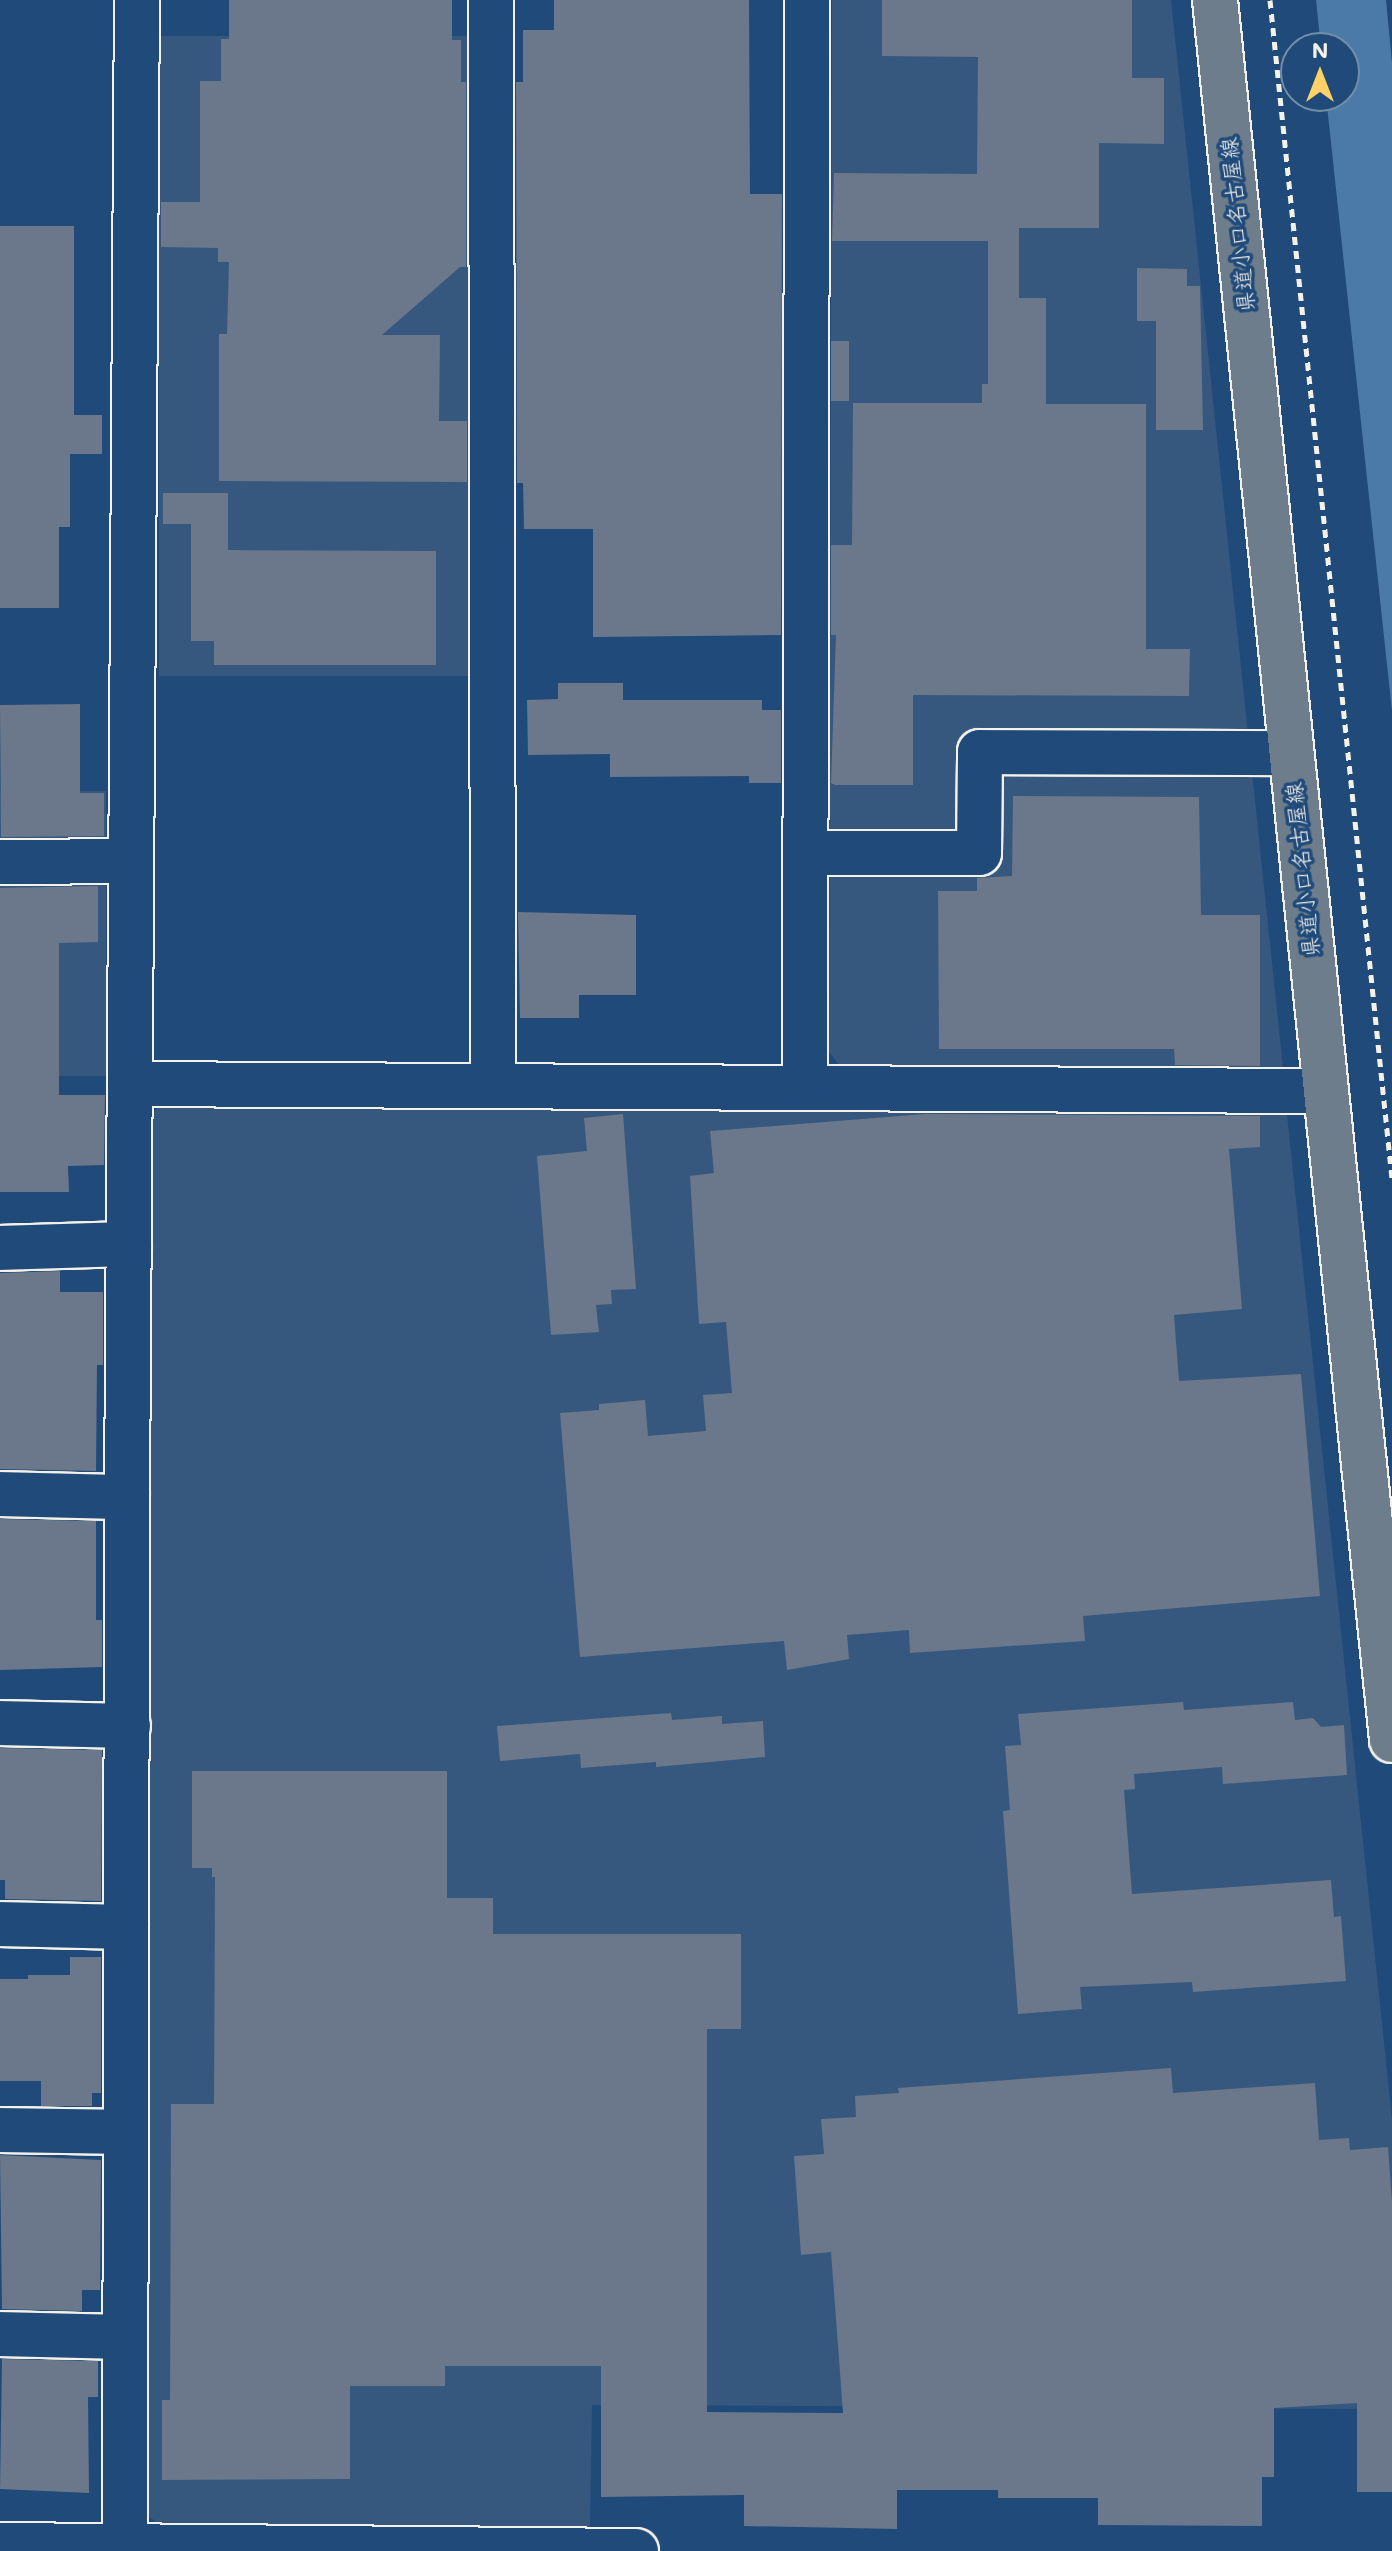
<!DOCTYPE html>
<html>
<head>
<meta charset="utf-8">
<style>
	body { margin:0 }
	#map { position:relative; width:1392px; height:2551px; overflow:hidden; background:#1f4a7a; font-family:Mali,"Klee One",sans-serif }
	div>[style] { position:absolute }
	.built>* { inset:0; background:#36587f; transform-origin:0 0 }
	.water>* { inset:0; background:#4c7aa8 }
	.building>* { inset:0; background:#6b778a; transform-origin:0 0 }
	.path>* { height:5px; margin-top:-2.5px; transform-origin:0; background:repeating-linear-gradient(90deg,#f4f1e8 0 8px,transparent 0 14px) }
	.roads { filter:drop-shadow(2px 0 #f4f1e8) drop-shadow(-2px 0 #f4f1e8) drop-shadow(0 2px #f4f1e8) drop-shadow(0 -2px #f4f1e8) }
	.minor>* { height:44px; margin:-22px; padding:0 22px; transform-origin:22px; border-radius:22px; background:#1f4a7a }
	.major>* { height:44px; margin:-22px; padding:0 22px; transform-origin:22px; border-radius:22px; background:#6d7d8c }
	span { translate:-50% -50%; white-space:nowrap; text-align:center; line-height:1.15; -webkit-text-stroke:7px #1f4a7a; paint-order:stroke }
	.street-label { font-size:22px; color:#f4f1e8 }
	.north { position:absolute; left:1280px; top:32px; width:80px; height:80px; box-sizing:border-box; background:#1f4a7a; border:2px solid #748da6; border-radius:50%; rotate:0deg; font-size:22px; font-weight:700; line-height:32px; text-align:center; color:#f4f1e8 }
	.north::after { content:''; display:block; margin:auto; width:28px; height:36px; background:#ffd166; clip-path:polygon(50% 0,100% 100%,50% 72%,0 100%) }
</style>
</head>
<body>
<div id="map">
	<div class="built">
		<div style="clip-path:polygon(832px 0,1171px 0,1284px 1077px,846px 1074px,829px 1052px)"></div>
		<div style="left:159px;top:36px;width:310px;height:640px"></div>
		<div style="left:106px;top:791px;width:285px;height:106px;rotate:90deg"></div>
		<div style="clip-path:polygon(165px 1098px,1286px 1105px,1392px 2119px,1392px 2409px,592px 2405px,590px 2529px,163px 2527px,145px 2514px,150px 1117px)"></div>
	</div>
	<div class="water">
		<div style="clip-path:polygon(1316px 0,1386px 0,1392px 63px,1392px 711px,1326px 96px,1344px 96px,1344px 48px,1321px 48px)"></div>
	</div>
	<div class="building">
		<div style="clip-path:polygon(229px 0,452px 0,452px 40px,461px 40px,461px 82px,466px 82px,466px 267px,460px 267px,382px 335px,440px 335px,439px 421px,467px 421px,467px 482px,219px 481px,219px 334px,227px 334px,229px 262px,218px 262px,218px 248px,161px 247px,161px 202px,200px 202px,200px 81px,221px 81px,221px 39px,229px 39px)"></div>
		<div style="clip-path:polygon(554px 0,749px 0,750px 194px,782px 194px,781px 635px,593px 637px,593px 529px,524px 529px,523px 483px,517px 483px,516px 82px,523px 82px,523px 30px,554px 30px)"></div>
		<div style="clip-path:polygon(882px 0,1132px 0,1132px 78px,1164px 78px,1164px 144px,1099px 143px,1099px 228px,1019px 228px,1019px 298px,1046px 298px,1046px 404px,1146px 404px,1146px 649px,1190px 649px,1189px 696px,913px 695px,913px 785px,835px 785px,831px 783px,836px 635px,831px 635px,831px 545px,852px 545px,853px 403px,982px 403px,982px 384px,988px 384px,988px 241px,832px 241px,834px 173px,977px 174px,978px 57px,882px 56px)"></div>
		<div style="clip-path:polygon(0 226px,74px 226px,74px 415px,102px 415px,102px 454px,70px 454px,70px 527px,59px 527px,59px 608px,0 608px)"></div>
		<div style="clip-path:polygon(1137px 268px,1187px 269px,1187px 286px,1200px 286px,1203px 430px,1156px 430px,1156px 321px,1137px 321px)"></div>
		<div style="left:831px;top:341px;width:18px;height:60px"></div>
		<div style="clip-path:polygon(163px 493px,228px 493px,228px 550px,436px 551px,436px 665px,214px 665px,214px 641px,191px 641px,191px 524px,163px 524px)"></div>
		<div style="clip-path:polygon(558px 683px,623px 683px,623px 700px,762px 700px,762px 710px,781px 710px,781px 783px,749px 783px,749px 776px,610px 777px,610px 754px,528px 755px,527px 700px,558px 699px)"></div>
		<div style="clip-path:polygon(80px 704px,80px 793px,104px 793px,104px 836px,1px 837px,0 705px)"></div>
		<div style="clip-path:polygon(1013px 796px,1199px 797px,1201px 915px,1260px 915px,1260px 1066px,1175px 1065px,1174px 1049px,939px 1049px,938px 891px,977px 891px,977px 878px,1012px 876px)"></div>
		<div style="clip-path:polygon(98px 886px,98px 942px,59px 943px,59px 1095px,105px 1095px,104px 1165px,68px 1166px,69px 1192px,0 1192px,0 888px)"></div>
		<div style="clip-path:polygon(518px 912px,636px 915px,636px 995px,579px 995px,579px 1018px,520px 1018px)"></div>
		<div style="clip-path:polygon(623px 1114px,636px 1289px,611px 1290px,612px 1304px,596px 1305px,599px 1332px,551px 1335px,537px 1156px,587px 1151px,584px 1118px)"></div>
		<div style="clip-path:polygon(925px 1114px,1260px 1116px,1260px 1147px,1229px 1149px,1242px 1309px,1174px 1315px,1179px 1381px,1301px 1374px,1320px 1596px,1083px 1616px,1085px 1641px,910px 1653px,909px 1630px,847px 1635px,849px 1659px,787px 1670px,784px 1641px,580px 1657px,560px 1413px,599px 1410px,599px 1404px,645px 1400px,648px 1436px,706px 1431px,703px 1395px,732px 1393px,726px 1322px,699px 1324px,690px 1176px,714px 1173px,710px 1131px)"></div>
		<div style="clip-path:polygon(60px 1271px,60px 1292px,103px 1292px,103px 1365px,97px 1365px,96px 1471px,0 1469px,0 1273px)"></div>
		<div style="clip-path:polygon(0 1519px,96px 1521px,96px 1620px,102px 1620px,102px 1667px,0 1670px)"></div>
		<div style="clip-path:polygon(1183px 1702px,1184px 1710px,1293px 1702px,1295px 1720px,1313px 1718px,1321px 1727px,1344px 1725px,1347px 1775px,1223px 1784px,1222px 1767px,1134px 1774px,1135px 1789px,1124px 1790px,1132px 1894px,1331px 1880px,1334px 1917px,1341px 1916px,1346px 1981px,1193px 1992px,1192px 1982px,1080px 1987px,1082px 2009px,1018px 2014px,1003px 1811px,1010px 1810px,1005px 1746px,1021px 1745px,1018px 1714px)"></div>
		<div style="clip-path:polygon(671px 1713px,672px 1720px,722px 1716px,722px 1724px,763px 1721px,765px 1757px,656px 1767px,656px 1762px,581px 1768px,580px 1754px,500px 1761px,497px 1726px)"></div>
		<div style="clip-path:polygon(0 1748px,102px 1750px,101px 1901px,5px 1899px,5px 1880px,0 1880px)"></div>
		<div style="clip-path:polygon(192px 1771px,447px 1771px,447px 1898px,493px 1898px,493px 1934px,741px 1934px,741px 2029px,707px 2029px,707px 2412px,843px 2413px,831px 2252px,801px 2255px,794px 2156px,824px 2154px,821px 2119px,856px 2117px,855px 2096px,899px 2093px,898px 2088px,1171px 2068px,1173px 2093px,1315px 2083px,1319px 2140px,1349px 2138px,1350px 2150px,1388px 2147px,1392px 2202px,1392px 2492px,1357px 2492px,1357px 2403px,1274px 2408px,1274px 2477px,1262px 2477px,1262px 2526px,1098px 2525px,1098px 2498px,998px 2498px,998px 2490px,897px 2490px,897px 2529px,744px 2526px,744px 2495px,601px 2497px,601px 2366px,445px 2366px,445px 2386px,350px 2386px,350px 2479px,162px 2480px,162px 2400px,170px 2400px,171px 2104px,214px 2104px,215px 1877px,212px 1877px,212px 1868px,192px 1868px)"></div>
		<div style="clip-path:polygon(70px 1957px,101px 1957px,101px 2093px,92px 2093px,92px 2106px,41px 2106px,41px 2081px,0 2081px,0 1979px,28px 1979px,28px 1975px,70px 1975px)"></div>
		<div style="clip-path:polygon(0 2155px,101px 2160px,100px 2290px,82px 2290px,82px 2311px,2px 2309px)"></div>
		<div style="clip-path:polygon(2px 2359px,98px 2361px,98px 2397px,88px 2397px,89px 2493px,0 2489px)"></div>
	</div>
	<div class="path">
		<div style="left:1270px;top:0;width:1184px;rotate:84.09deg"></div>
	</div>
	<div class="roads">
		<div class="minor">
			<div style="left:491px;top:0;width:1085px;rotate:89.89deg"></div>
			<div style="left:805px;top:853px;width:174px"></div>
			<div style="left:979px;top:853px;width:101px;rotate:-89.4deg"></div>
			<div style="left:980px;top:752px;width:310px;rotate:0.2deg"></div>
			<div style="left:0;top:862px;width:131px;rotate:-0.4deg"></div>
			<div style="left:130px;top:1084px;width:1194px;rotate:0.34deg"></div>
			<div style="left:805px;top:1087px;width:1087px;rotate:-89.89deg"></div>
			<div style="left:0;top:1248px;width:129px;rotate:-1.8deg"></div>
			<div style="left:0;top:1494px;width:127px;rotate:1.4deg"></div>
			<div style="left:0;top:1723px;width:128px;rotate:1.3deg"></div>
			<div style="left:0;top:1924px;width:126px;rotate:1.4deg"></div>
			<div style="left:0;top:2130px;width:124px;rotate:0.9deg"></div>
			<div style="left:0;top:2334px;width:123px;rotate:1.4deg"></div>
			<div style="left:0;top:2545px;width:636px;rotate:0.54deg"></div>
			<div style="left:125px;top:2551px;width:1054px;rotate:-89.89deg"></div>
			<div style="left:127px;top:1497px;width:1497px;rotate:-89.62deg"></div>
		</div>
		<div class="major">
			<div style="left:1215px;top:0;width:1749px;rotate:84.19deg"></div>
		</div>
	</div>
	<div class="street-label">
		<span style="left:1237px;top:225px;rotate:-96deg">県道小口名古屋線</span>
		<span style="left:1302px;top:870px;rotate:-96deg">県道小口名古屋線</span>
	</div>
	<div class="north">N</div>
</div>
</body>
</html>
